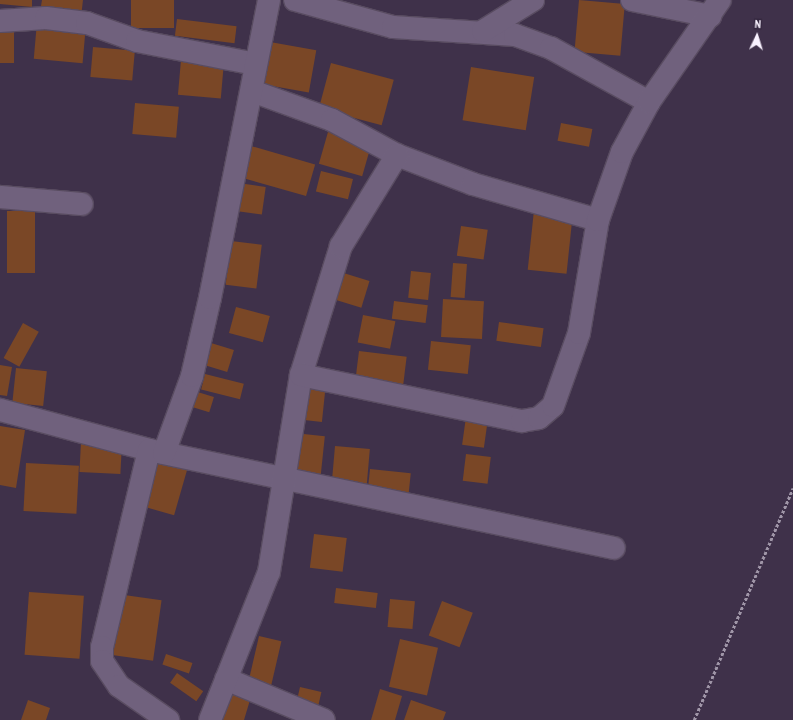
<!DOCTYPE html>
<html>
<head>
<meta charset="utf-8">
<style>
	body { margin:0 }
	#map { position:relative; width:793px; height:720px; overflow:hidden; background:#3f314a; font-family:"Archivo Narrow",sans-serif }
	div>[style] { position:absolute }
	.building>* { inset:0; background:#7a4726; transform-origin:0 0 }
	.path>* { height:2.5px; margin-top:-1.25px; transform-origin:0; background:repeating-linear-gradient(90deg,#a096a8 0 3px,transparent 0 5px) }
	.roads { filter:drop-shadow(1px 0 #594c61) drop-shadow(-1px 0 #594c61) drop-shadow(0 1px #594c61) drop-shadow(0 -1px #594c61) }
	.street>* { height:22px; margin:-11px; padding:0 11px; transform-origin:11px; border-radius:11px; background:#70617d }
	span { translate:-50% -50%; white-space:nowrap; text-align:center; line-height:1.15; -webkit-text-stroke:4px #34273f; paint-order:stroke }
	.north { position:absolute; left:737px; top:16px; width:40px; height:40px; -webkit-text-stroke:3px #34273f; paint-order:stroke; rotate:4deg; font-size:11px; font-weight:700; line-height:16px; text-align:center; color:#f9f2ff }
	.north::after { content:''; display:block; margin:auto; width:14px; height:18px; background:#f9f2ff; clip-path:polygon(50% 0,100% 100%,50% 72%,0 100%) }
</style>
</head>
<body>
<div id="map">
	<div class="building">
		<div style="clip-path:polygon(0 0,32px 0,32px 7px,0 4px)"></div>
		<div style="clip-path:polygon(42px 0,83px 0,81px 17px,40px 12px)"></div>
		<div style="left:131px;top:0;width:43px;height:28px"></div>
		<div style="left:579px;top:0;width:46px;height:52px;rotate:5deg"></div>
		<div style="left:177px;top:19px;width:60px;height:17px;rotate:7deg"></div>
		<div style="left:37px;top:22px;width:49px;height:37px;rotate:5deg"></div>
		<div style="left:0;top:28px;width:14px;height:35px"></div>
		<div style="left:270px;top:42px;width:47px;height:43px;rotate:10deg"></div>
		<div style="left:93px;top:47px;width:42px;height:30px;rotate:5deg"></div>
		<div style="left:181px;top:60px;width:43px;height:35px;rotate:5deg"></div>
		<div style="left:331px;top:63px;width:65px;height:47px;rotate:15deg"></div>
		<div style="left:471px;top:67px;width:64px;height:54px;rotate:9deg"></div>
		<div style="left:135px;top:103px;width:44px;height:31px;rotate:5deg"></div>
		<div style="left:561px;top:123px;width:32px;height:18px;rotate:11deg"></div>
		<div style="left:328px;top:132px;width:45px;height:33px;rotate:16deg"></div>
		<div style="left:244px;top:144px;width:74px;height:33px;rotate:16deg"></div>
		<div style="left:321px;top:171px;width:33px;height:21px;rotate:14deg"></div>
		<div style="left:238px;top:183px;width:28px;height:28px;rotate:8deg"></div>
		<div style="left:534px;top:210px;width:39px;height:60px;rotate:6deg"></div>
		<div style="left:7px;top:211px;width:28px;height:62px"></div>
		<div style="left:461px;top:226px;width:27px;height:30px;rotate:8deg"></div>
		<div style="left:231px;top:241px;width:31px;height:44px;rotate:7deg"></div>
		<div style="left:453px;top:263px;width:14px;height:34px;rotate:4deg"></div>
		<div style="left:337px;top:271px;width:34px;height:28px;rotate:17deg"></div>
		<div style="left:411px;top:271px;width:20px;height:27px;rotate:6deg"></div>
		<div style="left:443px;top:299px;width:41px;height:38px;rotate:3deg"></div>
		<div style="left:394px;top:301px;width:34px;height:18px;rotate:7deg"></div>
		<div style="left:236px;top:307px;width:35px;height:27px;rotate:15deg"></div>
		<div style="left:363px;top:315px;width:33px;height:28px;rotate:11deg"></div>
		<div style="left:499px;top:322px;width:45px;height:19px;rotate:8deg"></div>
		<div style="left:23px;top:323px;width:18px;height:40px;rotate:29deg"></div>
		<div style="left:431px;top:341px;width:40px;height:29px;rotate:6deg"></div>
		<div style="left:211px;top:343px;width:24px;height:23px;rotate:17deg"></div>
		<div style="left:359px;top:351px;width:48px;height:29px;rotate:7deg"></div>
		<div style="clip-path:polygon(0 365px,12px 367px,7px 396px,0 395px)"></div>
		<div style="left:16px;top:368px;width:31px;height:35px;rotate:6deg"></div>
		<div style="left:205px;top:374px;width:40px;height:16px;rotate:14deg"></div>
		<div style="left:306px;top:382px;width:20px;height:38px;rotate:6deg"></div>
		<div style="left:191px;top:390px;width:24px;height:16px;rotate:17deg"></div>
		<div style="left:466px;top:417px;width:22px;height:28px;rotate:8deg"></div>
		<div style="clip-path:polygon(0 426px,25px 430px,16px 488px,0 485px)"></div>
		<div style="left:294px;top:433px;width:31px;height:40px;rotate:6deg"></div>
		<div style="left:81px;top:442px;width:41px;height:30px;rotate:3deg"></div>
		<div style="left:335px;top:446px;width:35px;height:38px;rotate:5deg"></div>
		<div style="left:466px;top:454px;width:25px;height:27px;rotate:7deg"></div>
		<div style="left:152px;top:458px;width:37px;height:49px;rotate:16deg"></div>
		<div style="left:26px;top:463px;width:53px;height:48px;rotate:3deg"></div>
		<div style="left:370px;top:469px;width:41px;height:19px;rotate:6deg"></div>
		<div style="left:314px;top:534px;width:33px;height:34px;rotate:7deg"></div>
		<div style="left:336px;top:588px;width:42px;height:15px;rotate:7deg"></div>
		<div style="left:29px;top:592px;width:55px;height:63px;rotate:4deg"></div>
		<div style="left:117px;top:594px;width:45px;height:61px;rotate:8deg"></div>
		<div style="left:390px;top:599px;width:25px;height:28px;rotate:5deg"></div>
		<div style="left:442px;top:601px;width:33px;height:37px;rotate:21deg"></div>
		<div style="left:259px;top:636px;width:23px;height:52px;rotate:13deg"></div>
		<div style="left:400px;top:639px;width:39px;height:49px;rotate:13deg"></div>
		<div style="left:166px;top:654px;width:28px;height:11px;rotate:19deg"></div>
		<div style="left:177px;top:673px;width:32px;height:12px;rotate:35deg"></div>
		<div style="left:300px;top:687px;width:22px;height:14px;rotate:13deg"></div>
		<div style="clip-path:polygon(380px 689px,402px 696px,395px 720px,371px 720px)"></div>
		<div style="clip-path:polygon(225px 692px,250px 700px,244px 720px,215px 720px)"></div>
		<div style="clip-path:polygon(28px 700px,50px 708px,46px 720px,21px 720px)"></div>
		<div style="clip-path:polygon(411px 700px,446px 712px,443px 720px,404px 720px)"></div>
	</div>
	<div class="path">
		<div style="left:694px;top:720px;width:252px;rotate:-66.9deg"></div>
	</div>
	<div class="roads">
		<div class="street">
			<div style="left:295px;top:0;width:102px;rotate:15.4deg"></div>
			<div style="left:393px;top:27px;width:122px;rotate:3.8deg"></div>
			<div style="left:515px;top:35px;width:38px;rotate:20deg"></div>
			<div style="left:551px;top:48px;width:112px;rotate:28.9deg"></div>
			<div style="left:632px;top:0;width:80px;rotate:11.6deg"></div>
			<div style="left:0;top:21px;width:46px;rotate:-3.7deg"></div>
			<div style="left:46px;top:18px;width:41px;rotate:7deg"></div>
			<div style="left:87px;top:23px;width:53px;rotate:19.8deg"></div>
			<div style="left:137px;top:41px;width:120px;rotate:11deg"></div>
			<div style="left:483px;top:31px;width:59px;rotate:-31.8deg"></div>
			<div style="left:252px;top:91px;width:85px;rotate:19.9deg"></div>
			<div style="left:332px;top:120px;width:74px;rotate:28.3deg"></div>
			<div style="left:397px;top:155px;width:81px;rotate:20.9deg"></div>
			<div style="left:473px;top:184px;width:130px;rotate:16.1deg"></div>
			<div style="left:0;top:197px;width:82px;rotate:4.9deg"></div>
			<div style="left:301px;top:375px;width:135px;rotate:-72.8deg"></div>
			<div style="left:341px;top:246px;width:107px;rotate:-58.4deg"></div>
			<div style="left:0;top:410px;width:154px;rotate:15deg"></div>
			<div style="left:149px;top:450px;width:475px;rotate:11.9deg"></div>
			<div style="left:149px;top:450px;width:203px;rotate:103.4deg"></div>
			<div style="left:102px;top:647px;width:14px;rotate:90deg"></div>
			<div style="left:102px;top:661px;width:30px;rotate:56deg"></div>
			<div style="left:119px;top:686px;width:60px;rotate:34.8deg"></div>
			<div style="left:164px;top:453px;width:82px;rotate:-70deg"></div>
			<div style="left:192px;top:376px;width:80px;rotate:-77deg"></div>
			<div style="left:210px;top:298px;width:304px;rotate:-78.8deg"></div>
			<div style="left:226px;top:679px;width:106px;rotate:22.7deg"></div>
			<div style="left:210px;top:720px;width:159px;rotate:-68.3deg"></div>
			<div style="left:269px;top:572px;width:200px;rotate:-80.8deg"></div>
			<div style="left:301px;top:375px;width:226px;rotate:11.8deg"></div>
			<div style="left:522px;top:421px;width:17px;rotate:-10deg"></div>
			<div style="left:539px;top:418px;width:18px;rotate:-41deg"></div>
			<div style="left:553px;top:406px;width:77px;rotate:-70.4deg"></div>
			<div style="left:579px;top:333px;width:115px;rotate:-80.5deg"></div>
			<div style="left:598px;top:220px;width:72px;rotate:-70.6deg"></div>
			<div style="left:622px;top:152px;width:57px;rotate:-61.6deg"></div>
			<div style="left:649px;top:102px;width:124px;rotate:-55.2deg"></div>
		</div>
	</div>
	<div class="north">N</div>
</div>
</body>
</html>
